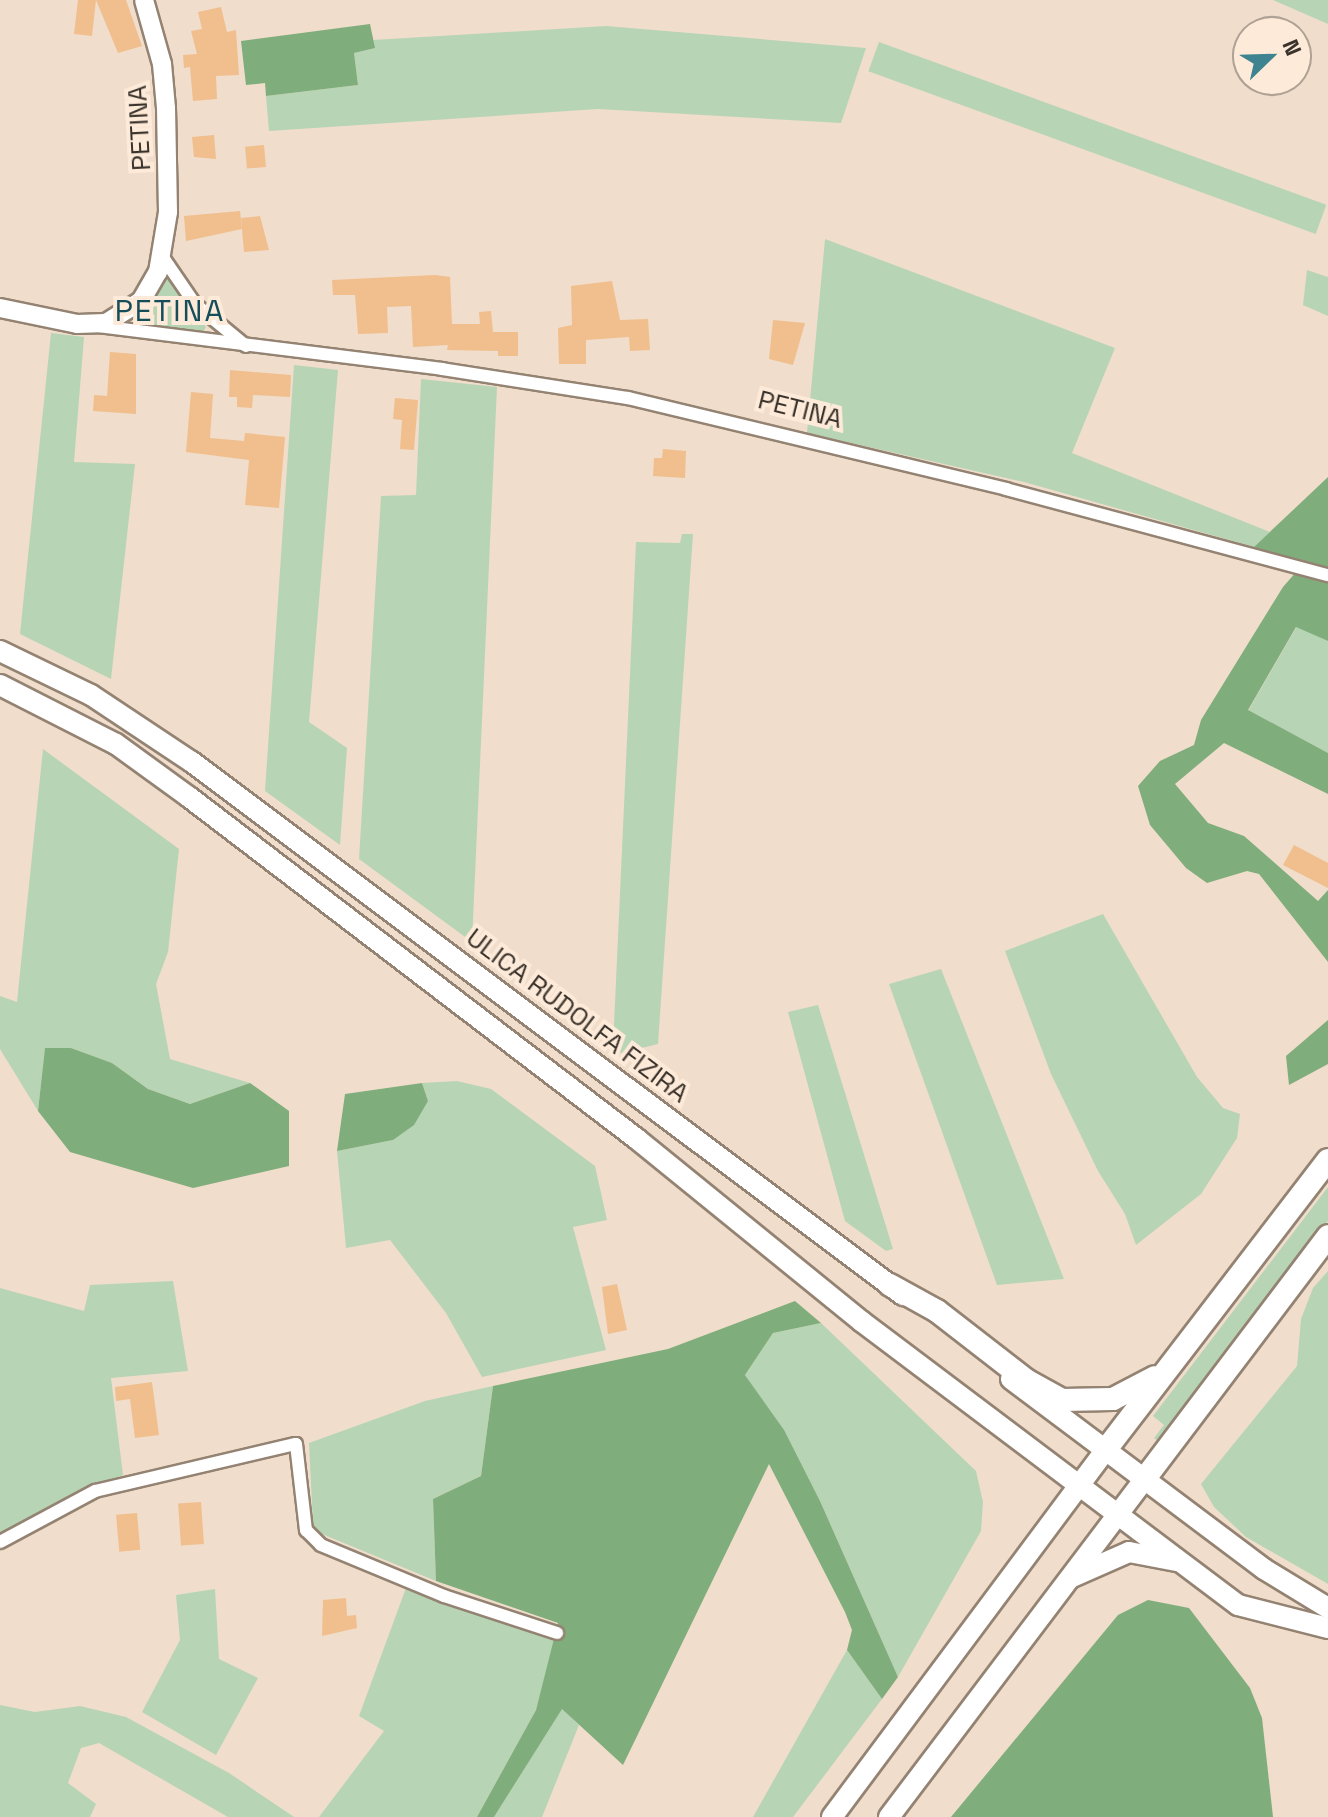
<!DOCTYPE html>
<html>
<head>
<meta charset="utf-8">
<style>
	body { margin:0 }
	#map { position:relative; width:1328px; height:1817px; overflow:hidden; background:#f0ddcb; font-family:"Space Grotesk",sans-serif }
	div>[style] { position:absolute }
	.green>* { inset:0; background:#b7d5b5; transform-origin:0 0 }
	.forest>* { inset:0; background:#7fad7c }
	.building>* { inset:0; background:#f0bf8d; transform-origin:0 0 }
	.roads { filter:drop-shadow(2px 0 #948372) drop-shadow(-2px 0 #948372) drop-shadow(0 2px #948372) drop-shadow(0 -2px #948372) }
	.street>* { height:12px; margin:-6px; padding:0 6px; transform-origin:6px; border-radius:6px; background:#fff }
	.secondary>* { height:18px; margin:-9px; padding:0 9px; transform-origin:9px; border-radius:9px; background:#fff }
	.primary>* { height:20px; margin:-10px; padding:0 10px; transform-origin:10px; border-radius:10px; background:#fff }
	.highway>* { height:22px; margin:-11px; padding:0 11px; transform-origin:11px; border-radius:11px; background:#fff }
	span { translate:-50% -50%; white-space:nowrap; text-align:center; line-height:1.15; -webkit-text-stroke:8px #fdead8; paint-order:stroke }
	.street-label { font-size:26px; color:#3a332c }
	.quarter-label { font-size:30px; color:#144e58; letter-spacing:2px }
	.north { position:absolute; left:1232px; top:16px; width:80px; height:80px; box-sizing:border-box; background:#fdead8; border:2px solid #afa193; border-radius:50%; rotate:67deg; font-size:22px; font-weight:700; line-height:32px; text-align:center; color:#3a332c }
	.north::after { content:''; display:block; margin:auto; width:28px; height:36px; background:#3e8390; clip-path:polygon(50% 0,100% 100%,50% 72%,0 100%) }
</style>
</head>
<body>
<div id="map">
	<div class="green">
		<div style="clip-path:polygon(1273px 0,1328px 0,1328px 24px)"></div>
		<div style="clip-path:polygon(606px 26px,866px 48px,841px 123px,598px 109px,269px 131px,266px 96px,358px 85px,354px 53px,374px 48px,373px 40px)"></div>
		<div style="left:879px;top:42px;width:476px;height:31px;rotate:20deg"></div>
		<div style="clip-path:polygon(825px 239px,1115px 348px,1072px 453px,1270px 532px,1254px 547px,1024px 482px,807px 433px)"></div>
		<div style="clip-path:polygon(1307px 270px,1328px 277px,1328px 316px,1303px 305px)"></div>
		<div style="clip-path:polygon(168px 274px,206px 327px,202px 334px,140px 324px)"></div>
		<div style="clip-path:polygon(51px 333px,84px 337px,74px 462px,135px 464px,111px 679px,20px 634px)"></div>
		<div style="clip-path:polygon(294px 365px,338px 370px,309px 722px,347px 748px,340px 845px,265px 791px)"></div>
		<div style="clip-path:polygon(421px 379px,497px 387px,472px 942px,359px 859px,381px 496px,416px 495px)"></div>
		<div style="clip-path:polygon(682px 534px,693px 534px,658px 1044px,621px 1053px,613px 1047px,636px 542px,680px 543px)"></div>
		<div style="clip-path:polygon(1297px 626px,1328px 641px,1328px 753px,1248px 711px)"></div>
		<div style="clip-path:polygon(43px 749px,179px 849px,168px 952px,156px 984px,170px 1059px,250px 1083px,190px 1104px,148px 1089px,112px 1063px,71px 1048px,45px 1049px,38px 1111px,0 1049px,0 996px,17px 1002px)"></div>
		<div style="clip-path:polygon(1103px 914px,1197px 1077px,1223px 1108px,1240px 1114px,1237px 1138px,1201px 1194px,1136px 1245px,1125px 1214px,1098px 1171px,1051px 1074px,1005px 951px)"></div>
		<div style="clip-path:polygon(941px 969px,1064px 1279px,997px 1285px,889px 984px)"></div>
		<div style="clip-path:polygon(818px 1005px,893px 1249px,886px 1251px,845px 1221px,788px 1012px)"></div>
		<div style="clip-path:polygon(457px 1081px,491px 1089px,595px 1166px,607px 1220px,573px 1227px,606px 1350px,482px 1377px,446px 1313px,390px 1240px,346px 1248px,337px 1151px,393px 1140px,428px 1101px,422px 1083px)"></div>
		<div style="clip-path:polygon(1328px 1187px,1328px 1221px,1159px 1442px,1154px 1438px,1164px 1425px,1153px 1416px)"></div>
		<div style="clip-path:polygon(1328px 1271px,1328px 1584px,1246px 1537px,1214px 1507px,1201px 1484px,1297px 1366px,1301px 1319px,1313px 1288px)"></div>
		<div style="clip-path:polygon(173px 1281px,188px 1371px,111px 1378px,123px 1475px,0 1535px,0 1288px,84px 1311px,90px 1285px)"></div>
		<div style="clip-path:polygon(821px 1323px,976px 1471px,983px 1502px,981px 1531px,898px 1677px,820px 1501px,783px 1430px,745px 1375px,773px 1333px)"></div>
		<div style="clip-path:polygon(493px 1386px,481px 1476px,433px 1499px,436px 1581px,322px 1534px,313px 1525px,309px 1443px,425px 1401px)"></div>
		<div style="clip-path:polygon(406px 1588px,555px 1641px,536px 1710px,477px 1817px,319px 1817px,384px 1731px,359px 1716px)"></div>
		<div style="clip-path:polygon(215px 1589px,219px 1659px,258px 1678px,216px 1755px,142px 1712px,180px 1640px,176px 1595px)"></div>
		<div style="clip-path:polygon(847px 1650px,882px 1699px,793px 1817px,753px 1817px)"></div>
		<div style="clip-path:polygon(0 1705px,35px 1712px,80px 1706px,126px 1717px,229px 1773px,294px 1817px,228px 1817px,99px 1743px,81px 1748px,68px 1783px,96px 1804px,90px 1817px,0 1817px)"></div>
		<div style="clip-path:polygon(562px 1708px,579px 1725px,542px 1817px,494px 1817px)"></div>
	</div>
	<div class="forest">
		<div style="clip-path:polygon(370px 24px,375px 48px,354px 53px,358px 85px,266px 96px,265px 83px,246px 85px,241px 41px)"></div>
		<div style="clip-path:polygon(1328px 477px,1328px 641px,1296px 627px,1248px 710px,1328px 753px,1328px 794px,1224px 743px,1175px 784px,1208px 823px,1244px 836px,1318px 901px,1328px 890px,1328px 962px,1259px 874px,1247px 871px,1207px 883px,1186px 868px,1150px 825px,1138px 786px,1160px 761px,1194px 745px,1201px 720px,1283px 587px,1303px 564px,1254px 547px)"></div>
		<div style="clip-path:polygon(1328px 1020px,1328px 1064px,1289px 1085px,1286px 1056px)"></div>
		<div style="clip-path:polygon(45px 1048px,71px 1048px,112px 1063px,148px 1089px,190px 1104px,250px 1083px,289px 1111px,289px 1166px,193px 1188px,70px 1152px,38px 1111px)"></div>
		<div style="clip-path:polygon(422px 1083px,428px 1101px,414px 1125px,393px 1140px,337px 1151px,345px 1094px)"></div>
		<div style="clip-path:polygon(795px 1301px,821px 1323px,773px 1333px,745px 1375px,784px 1430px,820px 1501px,898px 1677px,882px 1699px,847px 1650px,852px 1630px,845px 1612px,769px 1464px,623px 1765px,562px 1709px,494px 1817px,477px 1817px,536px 1710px,558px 1623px,436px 1581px,433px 1499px,481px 1476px,493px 1386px,668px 1349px)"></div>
		<div style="clip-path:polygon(1148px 1600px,1189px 1608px,1250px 1688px,1262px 1718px,1273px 1817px,951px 1817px,1118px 1615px)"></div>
	</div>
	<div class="building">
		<div style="clip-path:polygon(78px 0,126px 0,142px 46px,118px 53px,96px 0,92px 36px,74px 34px)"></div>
		<div style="clip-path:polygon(221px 7px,227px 32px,236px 30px,239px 75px,216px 76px,217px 99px,193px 101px,190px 67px,184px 68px,183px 55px,197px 54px,191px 31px,202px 29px,198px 12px)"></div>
		<div style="clip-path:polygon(214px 135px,216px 159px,194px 157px,192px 137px)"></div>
		<div style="left:264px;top:145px;width:22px;height:19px;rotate:85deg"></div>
		<div style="clip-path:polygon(240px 211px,242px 229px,186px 241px,184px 216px)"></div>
		<div style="clip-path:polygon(260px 216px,269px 250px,244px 252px,241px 218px)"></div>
		<div style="clip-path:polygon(435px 275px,450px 277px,452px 324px,480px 324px,479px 312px,491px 311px,493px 332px,518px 332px,518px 356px,498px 356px,498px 351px,447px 350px,448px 345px,413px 347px,411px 306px,387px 307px,388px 333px,358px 334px,355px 295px,333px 295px,332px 280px)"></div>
		<div style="clip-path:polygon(612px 281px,620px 320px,648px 319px,650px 350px,630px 351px,629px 337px,586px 340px,586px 364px,559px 364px,558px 328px,572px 325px,571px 286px)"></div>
		<div style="clip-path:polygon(773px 320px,805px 323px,793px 365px,769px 359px)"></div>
		<div style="clip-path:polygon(110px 352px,136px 354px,136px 414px,93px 411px,94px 395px,107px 396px)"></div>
		<div style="clip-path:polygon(230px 370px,291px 375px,290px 397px,253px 395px,252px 408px,237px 407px,237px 397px,229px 397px)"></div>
		<div style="clip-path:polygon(191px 392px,213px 394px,210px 438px,244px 441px,245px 433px,285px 437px,279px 508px,245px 505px,249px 460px,186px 452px)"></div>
		<div style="clip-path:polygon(395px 398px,418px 400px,414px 450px,400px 449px,402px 420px,393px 419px)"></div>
		<div style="clip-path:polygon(663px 449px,686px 451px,685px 478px,653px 476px,654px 458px,662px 458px)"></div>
		<div style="clip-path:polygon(1294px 845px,1328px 863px,1328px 888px,1283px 865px)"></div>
		<div style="clip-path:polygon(617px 1284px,627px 1330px,608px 1334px,602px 1287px)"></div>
		<div style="clip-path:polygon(152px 1382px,159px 1435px,135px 1438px,130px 1399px,116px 1401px,115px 1387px)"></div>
		<div style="left:201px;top:1502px;width:42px;height:23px;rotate:86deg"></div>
		<div style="left:137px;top:1513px;width:37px;height:21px;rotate:85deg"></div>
		<div style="clip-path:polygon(346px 1598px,347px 1616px,356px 1615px,357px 1628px,322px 1636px,323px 1600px)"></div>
	</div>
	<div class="roads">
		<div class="street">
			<div style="left:162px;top:256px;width:58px;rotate:55.5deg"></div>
			<div style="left:195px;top:304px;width:66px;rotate:39.5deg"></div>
			<div style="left:98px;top:326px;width:347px;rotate:7.1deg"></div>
			<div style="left:442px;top:369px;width:188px;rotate:8.9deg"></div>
			<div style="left:628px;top:398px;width:389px;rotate:13.5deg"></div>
			<div style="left:1006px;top:489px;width:333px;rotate:15deg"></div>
			<div style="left:0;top:1542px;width:108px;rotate:-28.2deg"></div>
			<div style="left:95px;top:1491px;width:206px;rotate:-13.2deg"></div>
			<div style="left:296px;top:1444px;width:87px;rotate:83.4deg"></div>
			<div style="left:306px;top:1530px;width:21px;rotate:45deg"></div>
			<div style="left:321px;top:1545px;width:133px;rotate:22.5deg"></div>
			<div style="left:444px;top:1596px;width:119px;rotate:18.1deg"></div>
		</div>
		<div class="secondary">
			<div style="left:0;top:308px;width:79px;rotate:11.7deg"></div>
			<div style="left:77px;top:324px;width:29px;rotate:-2deg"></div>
			<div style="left:106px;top:323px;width:41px;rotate:-32.2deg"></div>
			<div style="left:141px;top:301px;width:34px;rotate:-60deg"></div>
			<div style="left:158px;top:272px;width:61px;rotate:-80.5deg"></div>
			<div style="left:168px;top:212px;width:104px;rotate:-91.1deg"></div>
			<div style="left:166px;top:108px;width:44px;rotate:-95.2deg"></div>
			<div style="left:162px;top:64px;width:66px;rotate:-105.7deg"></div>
		</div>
		<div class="primary">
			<div style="left:0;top:651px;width:101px;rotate:25.8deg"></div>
			<div style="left:91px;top:695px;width:121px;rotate:33.6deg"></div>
			<div style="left:192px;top:762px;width:889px;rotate:36.86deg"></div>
			<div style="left:0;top:685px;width:130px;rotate:27deg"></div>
			<div style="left:116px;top:744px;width:90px;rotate:36deg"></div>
			<div style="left:189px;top:797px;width:564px;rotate:37.36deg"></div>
			<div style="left:637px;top:1139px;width:289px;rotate:39.1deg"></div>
			<div style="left:861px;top:1321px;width:472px;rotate:37deg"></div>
			<div style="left:1238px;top:1605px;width:93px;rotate:14.3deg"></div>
			<div style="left:1011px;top:1379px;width:316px;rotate:36.9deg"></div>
			<div style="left:1264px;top:1569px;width:75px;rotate:31.4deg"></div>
			<div style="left:1072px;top:1577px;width:62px;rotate:-23.7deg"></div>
			<div style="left:1129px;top:1552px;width:48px;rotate:10.8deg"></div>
			<div style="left:832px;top:1817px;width:455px;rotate:-53.3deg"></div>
			<div style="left:889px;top:1817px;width:421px;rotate:-52.9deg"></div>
		</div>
		<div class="highway">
			<div style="left:890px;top:1285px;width:54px;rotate:29deg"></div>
			<div style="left:937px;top:1311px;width:113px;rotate:37.8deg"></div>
			<div style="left:1026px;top:1380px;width:41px;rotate:29.1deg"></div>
			<div style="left:1062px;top:1400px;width:51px;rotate:-1.1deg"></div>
			<div style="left:1113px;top:1399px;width:47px;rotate:-27.6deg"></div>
			<div style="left:1104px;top:1452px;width:368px;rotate:-52.5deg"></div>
			<div style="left:1143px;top:1481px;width:307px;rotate:-52.9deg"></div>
		</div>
	</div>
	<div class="street-label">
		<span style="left:140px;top:128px;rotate:-93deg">PETINA</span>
		<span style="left:800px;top:410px;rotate:14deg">PETINA</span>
		<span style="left:577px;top:1016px;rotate:37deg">ULICA RUDOLFA FIZIRA</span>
	</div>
	<div class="quarter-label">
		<span style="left:170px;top:311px">PETINA</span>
	</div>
	<div class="north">N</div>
</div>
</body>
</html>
